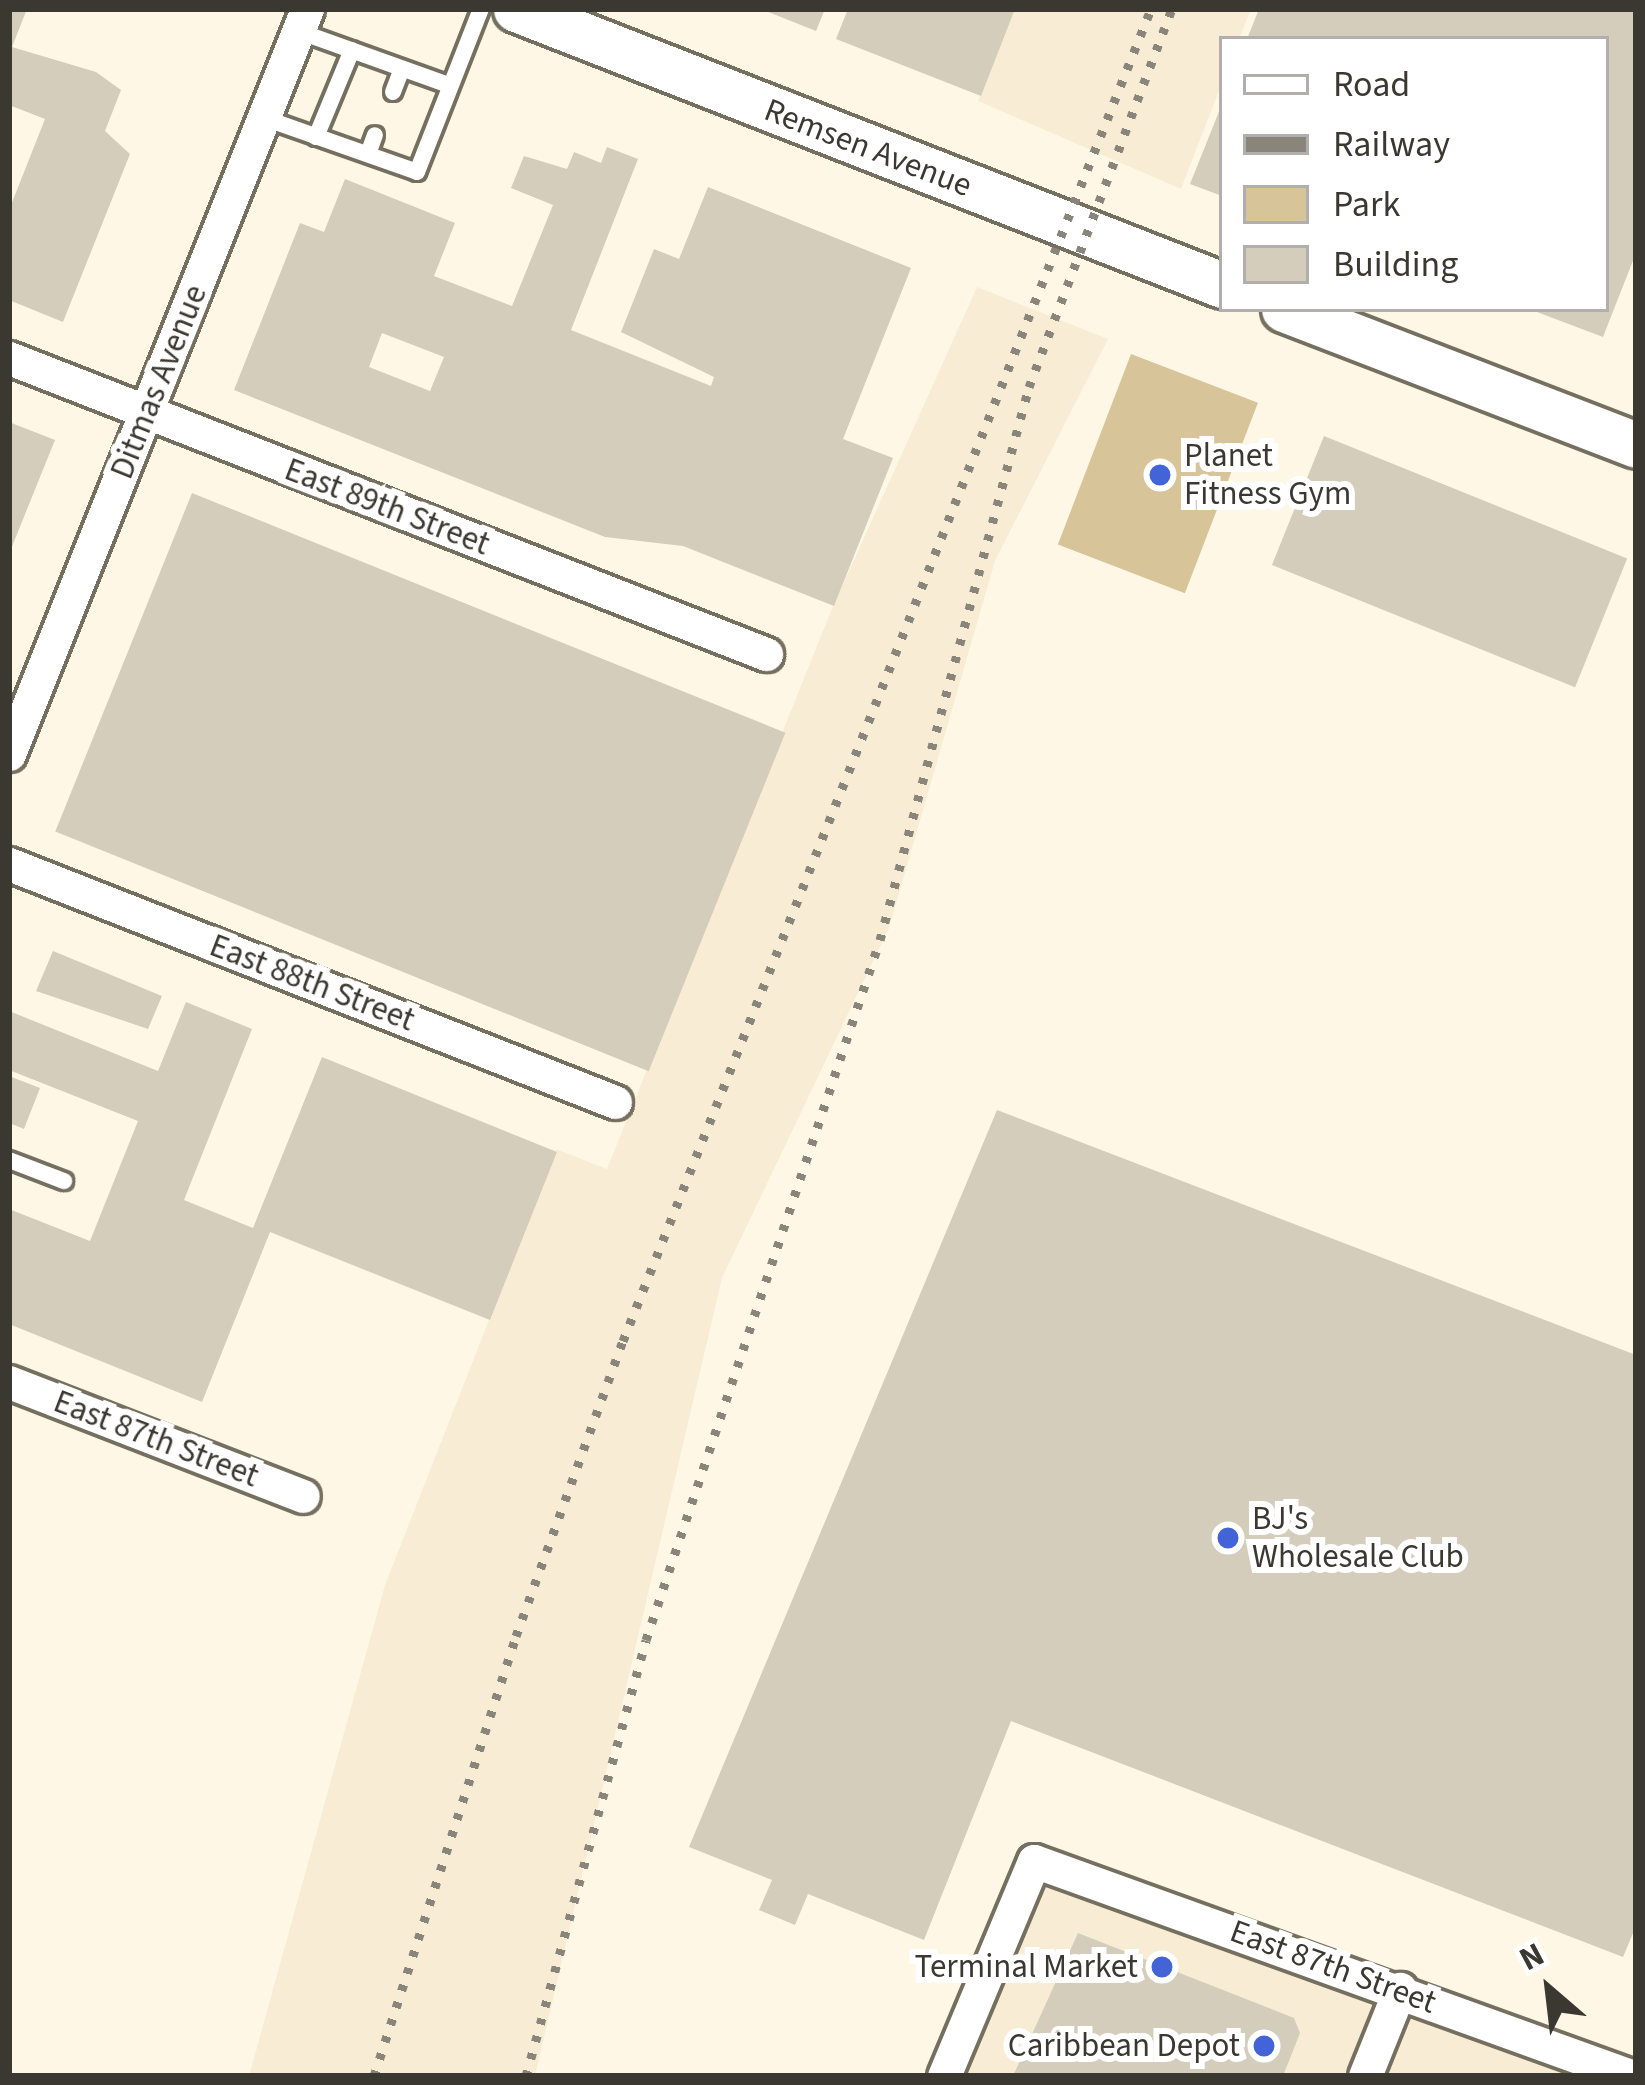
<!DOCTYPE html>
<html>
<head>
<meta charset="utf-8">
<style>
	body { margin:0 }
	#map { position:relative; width:1645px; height:2085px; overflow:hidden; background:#fff7e5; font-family:"Source Sans 3",sans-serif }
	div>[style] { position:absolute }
	.built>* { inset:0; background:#f8edd4 }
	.green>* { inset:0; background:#d7c498; transform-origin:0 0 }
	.building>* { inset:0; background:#d5cdbb; transform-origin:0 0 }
	.roads { filter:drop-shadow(3px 0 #756f5f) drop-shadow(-3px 0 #756f5f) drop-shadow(0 3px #756f5f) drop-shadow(0 -3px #756f5f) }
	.service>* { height:16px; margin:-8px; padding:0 8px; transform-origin:8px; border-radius:8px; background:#fff }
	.minor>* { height:33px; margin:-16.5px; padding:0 16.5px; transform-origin:16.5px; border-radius:16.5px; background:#fff }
	.secondary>* { height:45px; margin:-22.5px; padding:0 22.5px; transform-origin:22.5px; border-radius:22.5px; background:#fff }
	.rail>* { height:9px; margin-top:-4.5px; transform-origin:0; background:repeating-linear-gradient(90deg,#8a857a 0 6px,transparent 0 18px) }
	.dots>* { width:33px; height:33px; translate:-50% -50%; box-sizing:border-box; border:6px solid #fff; border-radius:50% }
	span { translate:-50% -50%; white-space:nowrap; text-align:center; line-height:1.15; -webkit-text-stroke:12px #fff; paint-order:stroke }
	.street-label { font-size:33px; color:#3b3831 }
	.poi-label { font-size:33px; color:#3b3831 }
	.left { translate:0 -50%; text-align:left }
	.right { translate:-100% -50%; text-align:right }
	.frame { position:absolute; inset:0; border:12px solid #3b3831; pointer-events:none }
	.legend { position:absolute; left:1219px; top:36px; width:390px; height:276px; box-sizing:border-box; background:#fff; border:3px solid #b1afad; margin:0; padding:15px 21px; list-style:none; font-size:36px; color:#3b3831 }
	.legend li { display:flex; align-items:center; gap:24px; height:60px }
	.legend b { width:60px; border:3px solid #b1afad }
	.north { position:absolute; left:1489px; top:1929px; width:120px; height:120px; -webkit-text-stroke:9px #fff; paint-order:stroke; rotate:332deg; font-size:33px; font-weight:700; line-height:48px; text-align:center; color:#3b3831 }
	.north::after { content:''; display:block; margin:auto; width:42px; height:54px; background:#3b3831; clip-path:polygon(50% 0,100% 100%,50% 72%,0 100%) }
</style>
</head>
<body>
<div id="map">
	<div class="built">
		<div style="clip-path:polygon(1014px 9px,1251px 9px,1239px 39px,1222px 39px,1222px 83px,1181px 189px,978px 101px)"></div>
		<div style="clip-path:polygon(977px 287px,1108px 339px,995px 561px,889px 928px,722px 1278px,535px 2076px,249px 2076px,385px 1585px,556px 1149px,607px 1169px,831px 611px)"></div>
		<div style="clip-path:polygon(1034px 1861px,1636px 2076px,944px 2076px)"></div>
	</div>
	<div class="green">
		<div style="left:1131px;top:354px;width:136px;height:204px;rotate:21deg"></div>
	</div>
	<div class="building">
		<div style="clip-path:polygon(9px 9px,27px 9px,12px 47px,96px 72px,121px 90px,105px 131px,130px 154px,63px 322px,9px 300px,9px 210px,45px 119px,9px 105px)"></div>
		<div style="clip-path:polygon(761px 9px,825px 9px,816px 31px)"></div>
		<div style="clip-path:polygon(848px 9px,1015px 9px,981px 96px,836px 39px)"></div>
		<div style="clip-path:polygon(1259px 9px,1636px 9px,1636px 253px,1603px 337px,1529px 309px,1606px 309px,1606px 39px,1247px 39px)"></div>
		<div style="clip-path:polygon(1222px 104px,1222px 196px,1190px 184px)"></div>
		<div style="clip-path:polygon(evenodd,607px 147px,638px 159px,571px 330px,711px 386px,714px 377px,621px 332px,654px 249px,679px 259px,708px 187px,911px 268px,843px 439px,893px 458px,834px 606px,683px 546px,605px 537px,234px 390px,300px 223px,324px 232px,345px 179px,455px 223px,434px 276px,512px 306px,553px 205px,511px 188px,524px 156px,567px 169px,574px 152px,601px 163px,607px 147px,382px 333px,444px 357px,430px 391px,369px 367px,382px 333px)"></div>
		<div style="clip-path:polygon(9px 422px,55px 440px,9px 554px)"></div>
		<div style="left:1324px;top:436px;width:327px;height:139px;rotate:22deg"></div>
		<div style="left:192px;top:493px;width:640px;height:365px;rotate:22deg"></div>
		<div style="clip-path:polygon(53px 951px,162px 996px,148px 1029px,36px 991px)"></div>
		<div style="clip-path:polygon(186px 1002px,252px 1029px,184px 1200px,253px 1228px,322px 1057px,557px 1152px,490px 1320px,270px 1232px,202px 1402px,9px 1324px,9px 1209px,90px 1241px,138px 1121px,9px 1070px,9px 1011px,158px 1071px)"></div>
		<div style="clip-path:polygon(9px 1076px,40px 1088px,24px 1129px,9px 1123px)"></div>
		<div style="clip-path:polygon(997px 1110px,1636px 1355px,1636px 1926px,1623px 1957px,1011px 1721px,924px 1940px,808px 1894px,795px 1925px,759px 1910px,772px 1880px,689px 1847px)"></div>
		<div style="clip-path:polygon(1078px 1933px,1294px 2018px,1300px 2033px,1283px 2076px,1013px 2076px)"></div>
	</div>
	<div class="roads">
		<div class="service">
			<div style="left:298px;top:31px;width:160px;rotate:19.7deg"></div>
			<div style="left:393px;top:92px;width:25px;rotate:-69deg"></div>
			<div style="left:264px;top:118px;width:162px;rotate:19.4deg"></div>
			<div style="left:417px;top:172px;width:175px;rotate:-68.6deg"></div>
			<div style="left:316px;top:137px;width:94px;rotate:-67.5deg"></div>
			<div style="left:368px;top:154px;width:20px;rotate:-70deg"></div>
			<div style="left:9px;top:1160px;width:59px;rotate:20.9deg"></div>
		</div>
		<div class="minor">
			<div style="left:9px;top:358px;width:813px;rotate:21.36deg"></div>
			<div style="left:9px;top:754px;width:802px;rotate:-68.2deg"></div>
			<div style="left:9px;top:864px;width:651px;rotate:21.44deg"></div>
			<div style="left:9px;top:1382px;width:315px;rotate:21.2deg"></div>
			<div style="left:944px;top:2076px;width:233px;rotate:-67.3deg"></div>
			<div style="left:1034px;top:1861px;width:635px;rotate:19.81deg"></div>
			<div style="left:1365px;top:2076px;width:94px;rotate:-68.1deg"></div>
		</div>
		<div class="secondary">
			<div style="left:516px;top:9px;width:758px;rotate:21.35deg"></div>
			<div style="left:1284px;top:309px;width:377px;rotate:21.1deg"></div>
		</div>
	</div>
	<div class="rail">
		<div style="left:374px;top:2076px;width:462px;rotate:-72.1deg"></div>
		<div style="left:516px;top:1636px;width:314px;rotate:-70.1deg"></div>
		<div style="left:623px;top:1341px;width:1433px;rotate:-68.38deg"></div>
		<div style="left:526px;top:2076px;width:452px;rotate:-74.6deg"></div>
		<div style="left:646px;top:1640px;width:738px;rotate:-71.52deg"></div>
		<div style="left:880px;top:940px;width:573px;rotate:-74.92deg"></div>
		<div style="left:1029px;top:387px;width:404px;rotate:-69.3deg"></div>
	</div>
	<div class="dots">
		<div style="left:1160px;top:475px;background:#4264d7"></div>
		<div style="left:1228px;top:1538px;background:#4264d7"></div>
		<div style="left:1162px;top:1967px;background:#4264d7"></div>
		<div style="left:1264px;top:2046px;background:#4264d7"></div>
	</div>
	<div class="street-label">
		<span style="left:868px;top:148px;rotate:21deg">Remsen Avenue</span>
		<span style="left:159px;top:382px;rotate:-68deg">Ditmas Avenue</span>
		<span style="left:387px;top:507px;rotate:21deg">East 89th Street</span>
		<span style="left:312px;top:983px;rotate:21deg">East 88th Street</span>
		<span style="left:156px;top:1439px;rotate:21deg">East 87th Street</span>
		<span style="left:1333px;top:1967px;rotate:20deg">East 87th Street</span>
	</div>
	<div class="poi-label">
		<span class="left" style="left:1184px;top:475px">Planet<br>Fitness Gym</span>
		<span class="left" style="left:1252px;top:1538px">BJ's<br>Wholesale Club</span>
		<span class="right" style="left:1138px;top:1967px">Terminal Market</span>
		<span class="right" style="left:1240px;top:2046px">Caribbean Depot</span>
	</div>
	<div class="frame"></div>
	<ul class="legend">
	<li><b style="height:15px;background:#fff"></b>Road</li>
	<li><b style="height:15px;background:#8a857a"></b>Railway</li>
	<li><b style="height:33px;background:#d7c498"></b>Park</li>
	<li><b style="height:33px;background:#d5cdbb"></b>Building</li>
	</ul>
	<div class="north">N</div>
</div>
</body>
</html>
